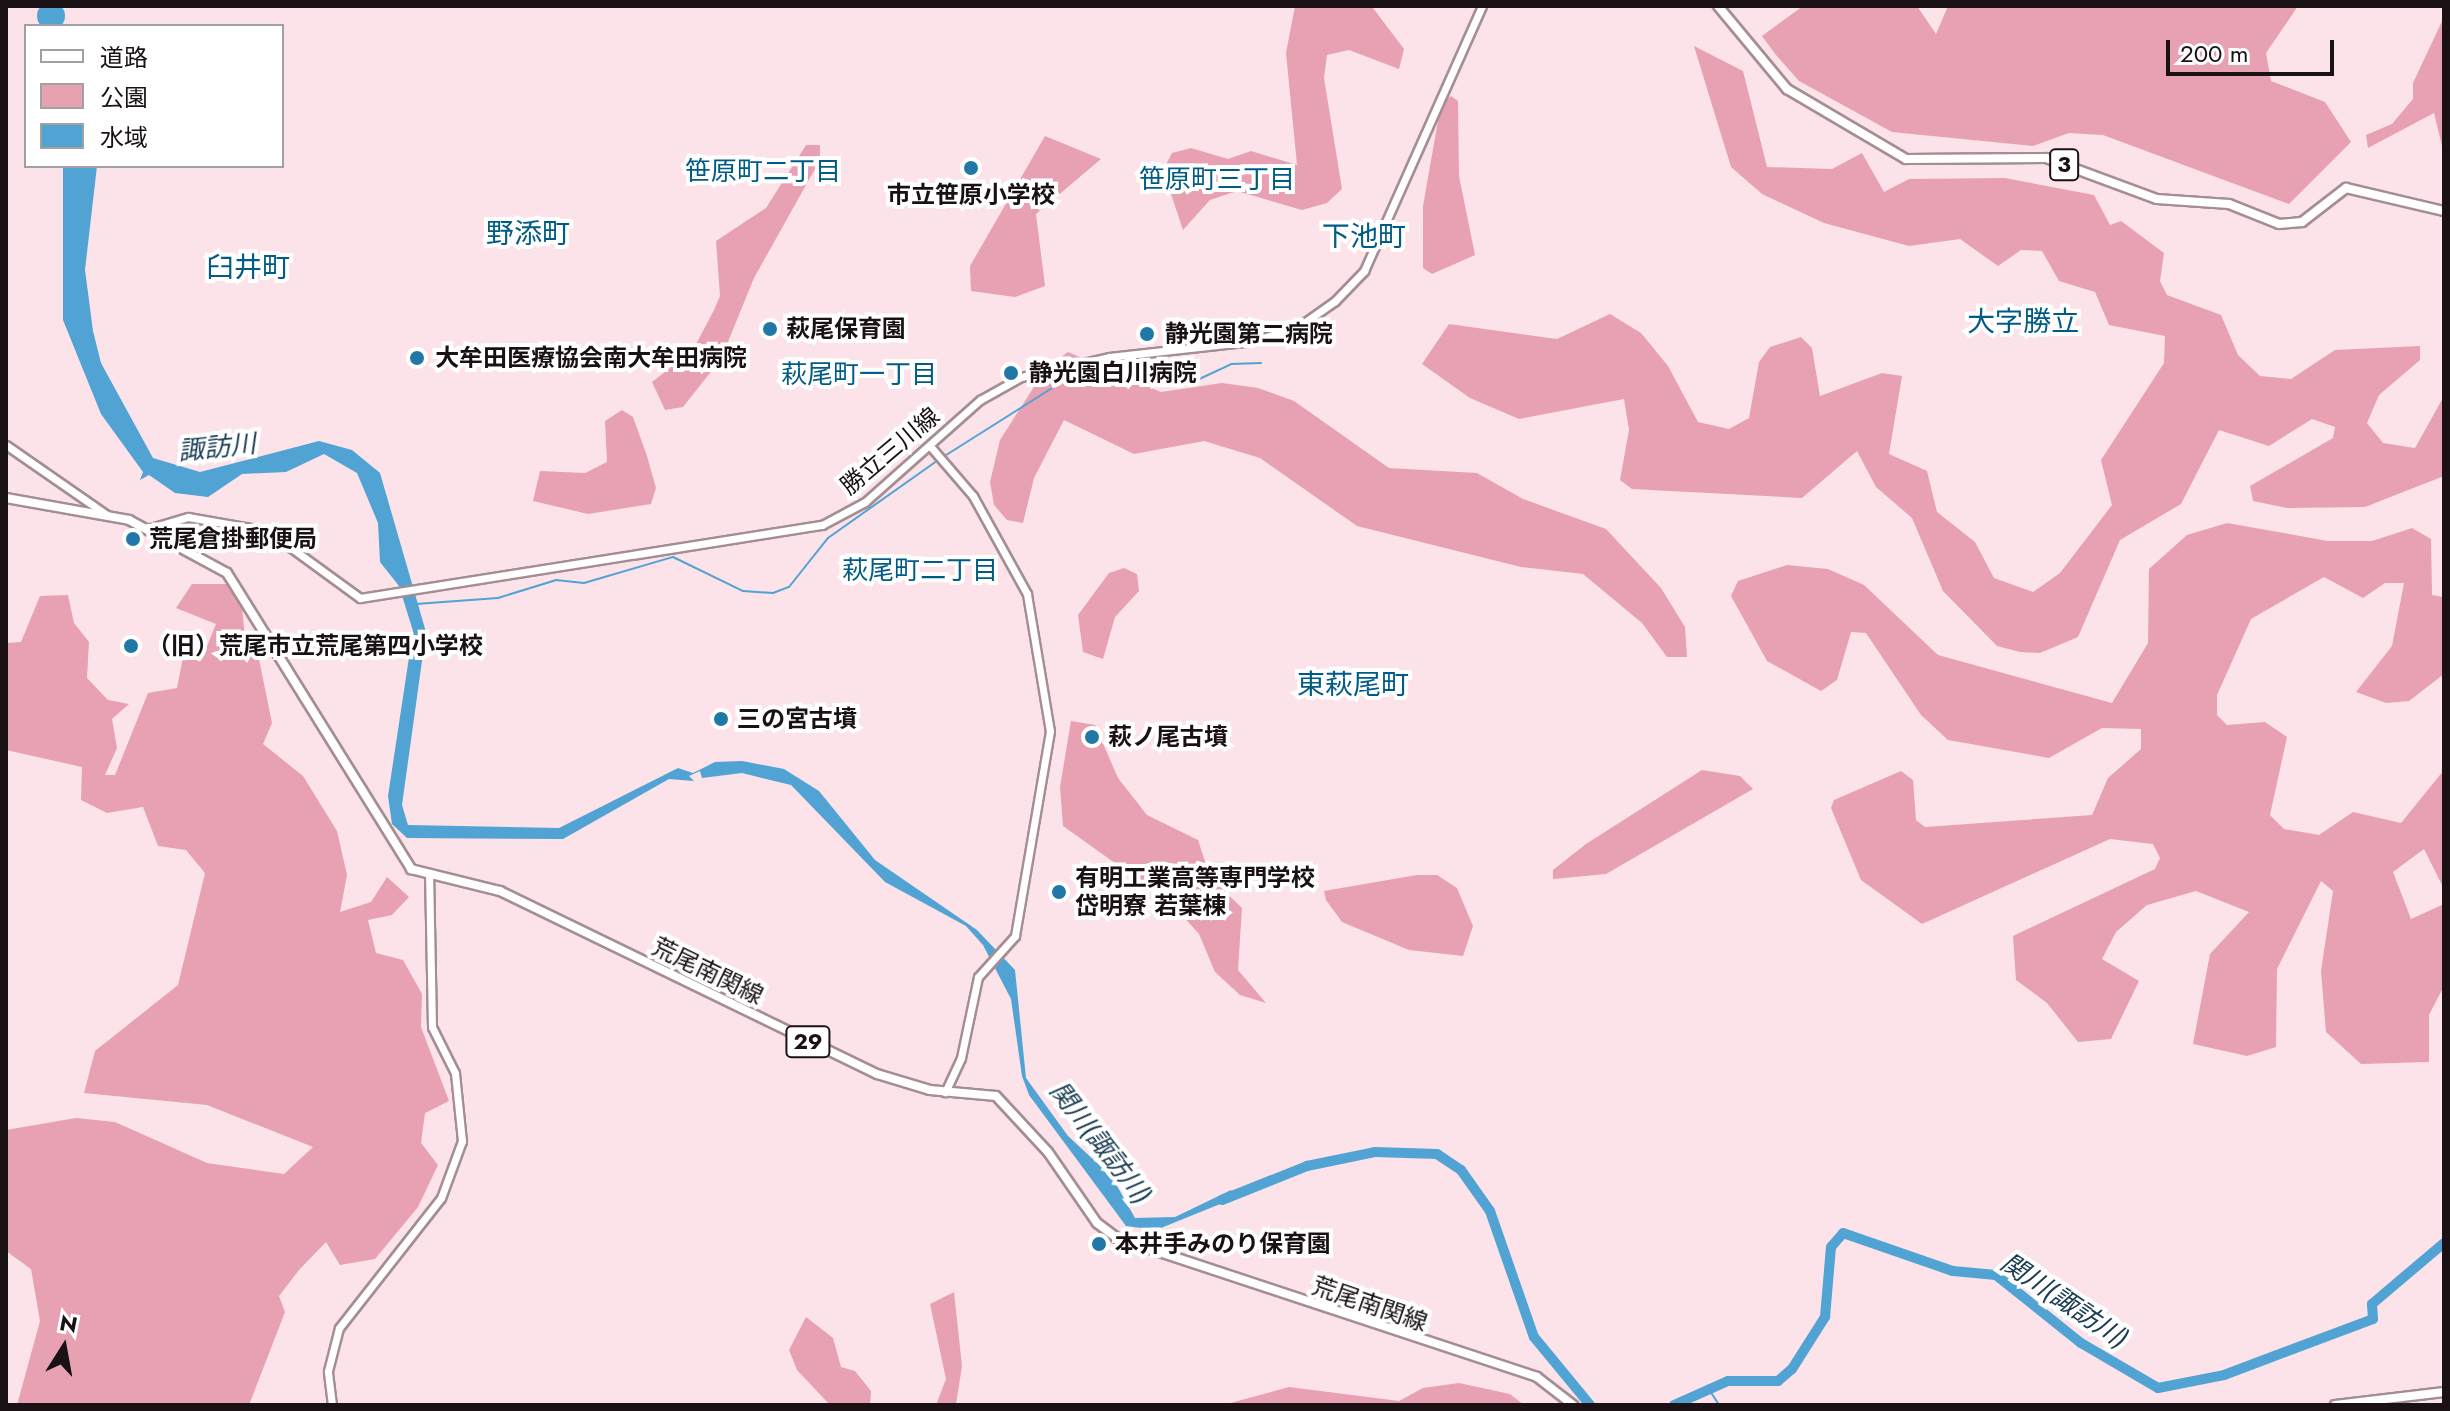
<!DOCTYPE html>
<html>
<head>
<meta charset="utf-8">
<style>
	body { margin:0 }
	#map { position:relative; width:2450px; height:1411px; overflow:hidden; background:#fbe3e9; font-family:Jost,"Noto Sans JP",sans-serif }
	div>[style] { position:absolute }
	.green>* { inset:0; background:#e7a1b3 }
	.water>* { inset:0; background:#51a3d4 }
	.round { border-radius:50% }
	.stream>* { height:2px; margin:-1px; padding:0 1px; transform-origin:1px; border-radius:1px; background:#51a3d4 }
	.river>* { height:10px; margin:-5px; padding:0 5px; transform-origin:5px; border-radius:5px; background:#51a3d4 }
	.roads { filter:drop-shadow(2px 0 #a48e93) drop-shadow(-2px 0 #a48e93) drop-shadow(0 2px #a48e93) drop-shadow(0 -2px #a48e93) }
	.secondary>* { height:7px; margin:-3.5px; padding:0 3.5px; transform-origin:3.5px; border-radius:3.5px; background:#fff }
	.primary>* { height:8px; margin:-4px; padding:0 4px; transform-origin:4px; border-radius:4px; background:#fff }
	.dots>* { width:22px; height:22px; translate:-50% -50%; box-sizing:border-box; border:4px solid #fff; border-radius:50% }
	span { translate:-50% -50%; white-space:nowrap; text-align:center; line-height:1.15; -webkit-text-stroke:8px #fff; paint-order:stroke }
	.shield-label span { padding:2px 6px; background:#fff; border:2px solid; border-radius:6px; -webkit-text-stroke-width:0 }
	.shield-label { font-size:22px; color:#191113; font-weight:700 }
	.poi-label { font-size:24px; color:#191113; font-weight:700 }
	.left { translate:0 -50%; text-align:left }
	.street-label { font-size:24px; color:#191113 }
	.neighbourhood-label { font-size:26px; color:#005b85 }
	.water-label { font-size:26px; color:#183c51; font-style:italic }
	.quarter-label { font-size:28px; color:#005b85 }
	.frame { position:absolute; inset:0; border:8px solid #191113; pointer-events:none }
	.legend { position:absolute; left:24px; top:24px; width:260px; height:144px; box-sizing:border-box; background:#fff; border:2px solid #a3a0a1; margin:0; padding:10px 14px; list-style:none; font-size:24px; color:#191113 }
	.legend li { display:flex; align-items:center; gap:16px; height:40px }
	.legend b { width:40px; border:2px solid #a3a0a1 }
	.north { position:absolute; left:24px; top:1307px; width:80px; height:80px; -webkit-text-stroke:6px #fff; paint-order:stroke; rotate:11deg; font-size:22px; font-weight:700; line-height:32px; text-align:center; color:#191113 }
	.north::after { content:''; display:block; margin:auto; width:28px; height:36px; background:#191113; clip-path:polygon(50% 0,100% 100%,50% 72%,0 100%) }
	.scale { position:absolute; left:2166px; top:40px; width:168px; height:36px; box-sizing:border-box; border:4px solid #191113; border-top:0; padding-left:10px; font-size:24px; line-height:28px; white-space:nowrap; color:#191113; -webkit-text-stroke:6px #fff; paint-order:stroke }
</style>
</head>
<body>
<div id="map">
	<div class="green">
		<div style="clip-path:polygon(1295px 6px,1373px 8px,1404px 49px,1399px 69px,1349px 50px,1327px 55px,1324px 78px,1342px 189px,1327px 203px,1302px 210px,1237px 191px,1210px 200px,1183px 230px,1163px 170px,1172px 153px,1191px 148px,1228px 159px,1251px 151px,1297px 165px,1286px 53px)"></div>
		<div style="clip-path:polygon(1803px 6px,1917px 6px,1936px 34px,1948px 6px,2298px 6px,2266px 53px,2271px 81px,2325px 102px,2351px 142px,2289px 204px,2103px 135px,2069px 133px,2033px 146px,1892px 132px,1799px 81px,1776px 55px,1762px 36px)"></div>
		<div style="clip-path:polygon(2444px 17px,2444px 154px,2434px 113px,2368px 148px,2366px 135px,2392px 124px,2413px 99px,2413px 83px)"></div>
		<div style="clip-path:polygon(1694px 46px,1743px 71px,1767px 167px,1832px 169px,1862px 153px,1884px 192px,1909px 179px,2005px 178px,2094px 195px,2110px 225px,2121px 221px,2164px 253px,2160px 281px,2167px 295px,2221px 315px,2238px 355px,2260px 376px,2291px 379px,2335px 350px,2420px 346px,2420px 360px,2379px 395px,2367px 423px,2383px 443px,2415px 448px,2444px 396px,2444px 476px,2365px 507px,2287px 508px,2253px 501px,2250px 486px,2333px 438px,2335px 427px,2312px 419px,2269px 446px,2219px 430px,2181px 504px,2120px 540px,2078px 637px,2040px 653px,2020px 652px,1997px 646px,1943px 591px,1912px 518px,1876px 487px,1857px 451px,1802px 498px,1632px 489px,1620px 480px,1629px 430px,1624px 399px,1519px 419px,1470px 398px,1422px 364px,1449px 324px,1557px 339px,1610px 314px,1641px 333px,1668px 366px,1698px 422px,1729px 429px,1749px 418px,1759px 362px,1770px 347px,1801px 337px,1812px 348px,1820px 396px,1882px 373px,1902px 376px,1889px 454px,1927px 471px,1937px 512px,1975px 542px,1994px 578px,2033px 592px,2060px 573px,2112px 505px,2101px 460px,2164px 363px,2165px 336px,2109px 325px,2095px 292px,2059px 281px,2042px 251px,2021px 250px,1998px 266px,1960px 239px,1909px 246px,1824px 223px,1762px 194px,1731px 167px)"></div>
		<div style="clip-path:polygon(1451px 96px,1458px 101px,1459px 176px,1475px 255px,1432px 274px,1423px 268px,1423px 206px,1441px 104px)"></div>
		<div style="clip-path:polygon(1045px 136px,1101px 159px,1036px 214px,1045px 286px,1015px 297px,971px 291px,970px 266px)"></div>
		<div style="clip-path:polygon(806px 145px,820px 145px,820px 160px,754px 278px,721px 359px,683px 407px,665px 410px,652px 382px,693px 350px,714px 310px,720px 296px,716px 241px,766px 208px)"></div>
		<div style="clip-path:polygon(1068px 352px,1161px 392px,1222px 383px,1258px 388px,1294px 401px,1389px 468px,1477px 473px,1523px 499px,1606px 529px,1661px 588px,1685px 627px,1687px 657px,1667px 657px,1642px 623px,1583px 574px,1521px 567px,1357px 526px,1260px 458px,1204px 441px,1134px 454px,1064px 420px,1034px 478px,1023px 523px,1007px 520px,994px 505px,990px 482px,1000px 440px,1046px 368px)"></div>
		<div style="clip-path:polygon(622px 410px,633px 417px,647px 456px,656px 488px,651px 504px,588px 514px,533px 501px,540px 471px,585px 473px,607px 462px,605px 421px)"></div>
		<div style="clip-path:polygon(2227px 523px,2328px 541px,2372px 541px,2412px 528px,2431px 539px,2432px 595px,2444px 597px,2444px 674px,2409px 701px,2386px 703px,2356px 692px,2392px 646px,2404px 583px,2385px 583px,2363px 598px,2324px 577px,2251px 619px,2217px 695px,2217px 715px,2227px 725px,2265px 722px,2287px 737px,2270px 815px,2284px 829px,2319px 835px,2353px 812px,2401px 823px,2444px 770px,2444px 889px,2424px 849px,2393px 872px,2411px 919px,2444px 904px,2444px 986px,2429px 1015px,2429px 1062px,2361px 1064px,2326px 1032px,2321px 971px,2333px 891px,2321px 881px,2277px 969px,2276px 1047px,2247px 1056px,2193px 1044px,2210px 954px,2249px 912px,2196px 891px,2147px 905px,2116px 932px,2102px 959px,2139px 981px,2111px 1039px,2078px 1042px,2047px 1003px,2016px 980px,2013px 936px,2155px 869px,2160px 858px,2153px 844px,2110px 839px,1922px 924px,1861px 880px,1831px 808px,1834px 800px,1901px 771px,1913px 780px,1916px 820px,1925px 827px,2092px 815px,2108px 778px,2141px 749px,2141px 729px,2102px 728px,2049px 758px,1948px 740px,1921px 715px,1866px 633px,1851px 632px,1837px 680px,1821px 691px,1767px 661px,1731px 596px,1738px 581px,1787px 565px,1828px 569px,1864px 585px,1938px 655px,2112px 703px,2148px 643px,2149px 569px,2187px 535px)"></div>
		<div style="clip-path:polygon(1124px 568px,1137px 574px,1139px 591px,1115px 617px,1103px 659px,1083px 652px,1078px 615px,1109px 573px)"></div>
		<div style="clip-path:polygon(192px 584px,228px 584px,241px 598px,245px 637px,258px 654px,272px 723px,263px 744px,303px 776px,337px 831px,347px 875px,340px 912px,371px 902px,387px 877px,409px 897px,392px 915px,368px 920px,376px 953px,403px 960px,422px 994px,421px 1027px,449px 1101px,425px 1113px,421px 1143px,438px 1165px,418px 1207px,375px 1259px,340px 1265px,326px 1242px,299px 1270px,279px 1296px,285px 1312px,249px 1405px,17px 1405px,40px 1321px,31px 1269px,6px 1251px,6px 1130px,76px 1118px,115px 1122px,207px 1163px,284px 1174px,313px 1147px,207px 1105px,84px 1093px,95px 1051px,178px 985px,205px 873px,186px 850px,158px 846px,143px 807px,107px 813px,81px 800px,82px 767px,6px 750px,6px 643px,21px 642px,40px 596px,68px 595px,74px 623px,89px 642px,87px 678px,108px 700px,129px 704px,112px 719px,117px 748px,105px 775px,115px 775px,148px 693px,177px 688px,183px 657px,201px 661px,216px 624px,176px 608px)"></div>
		<div style="clip-path:polygon(1071px 721px,1095px 725px,1118px 778px,1147px 815px,1198px 840px,1210px 877px,1242px 908px,1238px 970px,1266px 1003px,1240px 995px,1215px 972px,1199px 934px,1171px 903px,1063px 826px,1060px 787px)"></div>
		<div style="clip-path:polygon(1702px 770px,1740px 776px,1753px 789px,1606px 874px,1553px 879px,1553px 870px,1586px 844px)"></div>
		<div style="clip-path:polygon(1417px 875px,1437px 875px,1457px 888px,1473px 926px,1463px 956px,1409px 950px,1342px 922px,1326px 900px,1324px 891px)"></div>
		<div style="clip-path:polygon(954px 1292px,962px 1366px,956px 1404px,936px 1405px,946px 1379px,930px 1304px)"></div>
		<div style="clip-path:polygon(806px 1317px,833px 1338px,841px 1367px,855px 1371px,871px 1391px,870px 1405px,830px 1405px,797px 1370px,789px 1350px)"></div>
		<div style="clip-path:polygon(1459px 1383px,1510px 1394px,1524px 1405px,1223px 1405px,1289px 1387px,1399px 1401px,1423px 1388px)"></div>
	</div>
	<div class="water">
		<div class="round" style="left:37px;top:2px;width:28px;height:28px"></div>
		<div style="clip-path:polygon(63px 166px,97px 166px,85px 270px,93px 331px,101px 363px,153px 458px,200px 472px,319px 441px,352px 450px,380px 473px,426px 632px,402px 805px,408px 825px,559px 828px,678px 768px,693px 773px,715px 762px,742px 761px,784px 769px,819px 791px,875px 860px,977px 930px,1015px 970px,1026px 1078px,1068px 1136px,1112px 1177px,1135px 1218px,1175px 1217px,1231px 1190px,1235px 1198px,1156px 1230px,1126px 1226px,1029px 1095px,1022px 1076px,1011px 999px,983px 945px,966px 926px,885px 882px,791px 785px,742px 773px,702px 778px,700px 771px,689px 776px,694px 781px,669px 779px,563px 839px,407px 838px,392px 824px,388px 796px,413px 631px,399px 586px,380px 562px,378px 523px,357px 473px,324px 454px,286px 472px,242px 474px,208px 497px,175px 493px,149px 475px,140px 480px,143px 472px,101px 414px,63px 320px)"></div>
	</div>
	<div class="stream">
		<div style="left:943px;top:457px;width:138px;rotate:-32.3deg"></div>
		<div style="left:1060px;top:383px;width:43px;rotate:-14.7deg"></div>
		<div style="left:1102px;top:372px;width:93px;rotate:5.5deg"></div>
		<div style="left:1195px;top:381px;width:40px;rotate:-25deg"></div>
		<div style="left:1231px;top:364px;width:30px;rotate:-2deg"></div>
		<div style="left:416px;top:604px;width:82px;rotate:-4.2deg"></div>
		<div style="left:498px;top:598px;width:61px;rotate:-17.2deg"></div>
		<div style="left:556px;top:580px;width:28px;rotate:6deg"></div>
		<div style="left:584px;top:583px;width:93px;rotate:-16.3deg"></div>
		<div style="left:673px;top:557px;width:78px;rotate:25.9deg"></div>
		<div style="left:743px;top:591px;width:30px;rotate:4deg"></div>
		<div style="left:773px;top:593px;width:17px;rotate:-21deg"></div>
		<div style="left:789px;top:587px;width:63px;rotate:-51.5deg"></div>
		<div style="left:828px;top:538px;width:135px;rotate:-35.3deg"></div>
		<div style="left:1710px;top:1391px;width:17px;rotate:57deg"></div>
	</div>
	<div class="river">
		<div style="left:1222px;top:1200px;width:92px;rotate:-21.8deg"></div>
		<div style="left:1307px;top:1166px;width:69px;rotate:-11.6deg"></div>
		<div style="left:1375px;top:1152px;width:62px;rotate:1.8deg"></div>
		<div style="left:1437px;top:1154px;width:29px;rotate:34deg"></div>
		<div style="left:1461px;top:1170px;width:50px;rotate:54.7deg"></div>
		<div style="left:1490px;top:1211px;width:133px;rotate:70.8deg"></div>
		<div style="left:1534px;top:1337px;width:88px;rotate:50.5deg"></div>
		<div style="left:1674px;top:1405px;width:59px;rotate:-24deg"></div>
		<div style="left:1728px;top:1381px;width:50px"></div>
		<div style="left:1778px;top:1381px;width:18px;rotate:-41deg"></div>
		<div style="left:1792px;top:1369px;width:62px;rotate:-57.6deg"></div>
		<div style="left:1825px;top:1317px;width:70px;rotate:-85.1deg"></div>
		<div style="left:1831px;top:1247px;width:18px;rotate:-49deg"></div>
		<div style="left:1843px;top:1233px;width:116px;rotate:19.1deg"></div>
		<div style="left:1953px;top:1271px;width:43px;rotate:5.3deg"></div>
		<div style="left:1996px;top:1275px;width:109px;rotate:38.7deg"></div>
		<div style="left:2081px;top:1343px;width:89px;rotate:30.3deg"></div>
		<div style="left:2158px;top:1388px;width:67px;rotate:-11.1deg"></div>
		<div style="left:2224px;top:1375px;width:159px;rotate:-20.6deg"></div>
		<div style="left:2373px;top:1319px;width:15px;rotate:-94deg"></div>
		<div style="left:2372px;top:1304px;width:94px;rotate:-40.3deg"></div>
	</div>
	<div class="roads">
		<div class="secondary">
			<div style="left:6px;top:445px;width:123px;rotate:34.7deg"></div>
			<div style="left:930px;top:446px;width:66px;rotate:49.3deg"></div>
			<div style="left:973px;top:496px;width:112px;rotate:61.1deg"></div>
			<div style="left:1027px;top:594px;width:139px;rotate:80.5deg"></div>
			<div style="left:1050px;top:731px;width:208px;rotate:99.7deg"></div>
			<div style="left:1015px;top:936px;width:55px;rotate:132.1deg"></div>
			<div style="left:978px;top:977px;width:83px;rotate:101.9deg"></div>
			<div style="left:961px;top:1058px;width:38px;rotate:115deg"></div>
			<div style="left:147px;top:529px;width:43px;rotate:-16.3deg"></div>
			<div style="left:188px;top:517px;width:81px;rotate:9.9deg"></div>
			<div style="left:268px;top:531px;width:114px;rotate:36.1deg"></div>
			<div style="left:360px;top:598px;width:468px;rotate:-9deg"></div>
			<div style="left:822px;top:525px;width:49px;rotate:-28.1deg"></div>
			<div style="left:865px;top:502px;width:154px;rotate:-41.6deg"></div>
			<div style="left:980px;top:400px;width:47px;rotate:-29.3deg"></div>
			<div style="left:1021px;top:377px;width:90px;rotate:-12.8deg"></div>
			<div style="left:1109px;top:357px;width:145px;rotate:-6.3deg"></div>
			<div style="left:1253px;top:341px;width:47px;rotate:-17.3deg"></div>
			<div style="left:1298px;top:327px;width:45px;rotate:-35.1deg"></div>
			<div style="left:1335px;top:301px;width:42px;rotate:-46deg"></div>
			<div style="left:1364px;top:271px;width:290px;rotate:-66deg"></div>
			<div style="left:332px;top:1405px;width:34px;rotate:-97deg"></div>
			<div style="left:328px;top:1371px;width:44px;rotate:-75.7deg"></div>
			<div style="left:339px;top:1328px;width:165px;rotate:-51.9deg"></div>
			<div style="left:441px;top:1198px;width:61px;rotate:-69.8deg"></div>
			<div style="left:462px;top:1141px;width:68px;rotate:-95.9deg"></div>
			<div style="left:455px;top:1073px;width:51px;rotate:-116.6deg"></div>
			<div style="left:432px;top:1027px;width:153px;rotate:-91.1deg"></div>
		</div>
		<div class="primary">
			<div style="left:1718px;top:6px;width:108px;rotate:50.3deg"></div>
			<div style="left:1787px;top:89px;width:138px;rotate:30.5deg"></div>
			<div style="left:1906px;top:159px;width:140px;rotate:-0.4deg"></div>
			<div style="left:2046px;top:158px;width:118px;rotate:20.3deg"></div>
			<div style="left:2157px;top:199px;width:72px;rotate:4deg"></div>
			<div style="left:2229px;top:204px;width:54px;rotate:21.8deg"></div>
			<div style="left:2279px;top:224px;width:23px;rotate:-5deg"></div>
			<div style="left:2302px;top:222px;width:56px;rotate:-37.7deg"></div>
			<div style="left:2346px;top:188px;width:101px;rotate:13.2deg"></div>
			<div style="left:6px;top:498px;width:125px;rotate:10.1deg"></div>
			<div style="left:129px;top:520px;width:111px;rotate:28.4deg"></div>
			<div style="left:227px;top:573px;width:349px;rotate:58.1deg"></div>
			<div style="left:411px;top:869px;width:92px;rotate:13.9deg"></div>
			<div style="left:500px;top:891px;width:419px;rotate:25.9deg"></div>
			<div style="left:877px;top:1074px;width:55px;rotate:16.8deg"></div>
			<div style="left:930px;top:1090px;width:66px;rotate:5.2deg"></div>
			<div style="left:996px;top:1096px;width:76px;rotate:47.1deg"></div>
			<div style="left:1048px;top:1152px;width:86px;rotate:55.4deg"></div>
			<div style="left:1097px;top:1223px;width:25px;rotate:37deg"></div>
			<div style="left:1117px;top:1238px;width:442px;rotate:18.3deg"></div>
			<div style="left:1537px;top:1377px;width:46px;rotate:37.9deg"></div>
			<div style="left:2335px;top:1405px;width:110px;rotate:-6.8deg"></div>
		</div>
	</div>
	<div class="dots">
		<div style="left:971px;top:168px;background:#2178a7"></div>
		<div style="left:770px;top:329px;background:#2178a7"></div>
		<div style="left:1147px;top:334px;background:#2178a7"></div>
		<div style="left:417px;top:358px;background:#2178a7"></div>
		<div style="left:1011px;top:373px;background:#2178a7"></div>
		<div style="left:133px;top:539px;background:#2178a7"></div>
		<div style="left:131px;top:646px;background:#2178a7"></div>
		<div style="left:721px;top:719px;background:#2178a7"></div>
		<div style="left:1092px;top:737px;background:#2178a7"></div>
		<div style="left:1059px;top:892px;background:#2178a7"></div>
		<div style="left:1099px;top:1244px;background:#2178a7"></div>
	</div>
	<div class="shield-label">
		<span style="left:2064px;top:165px">3</span>
		<span style="left:808px;top:1042px">29</span>
	</div>
	<div class="poi-label">
		<span style="left:971px;top:195px">市立笹原小学校</span>
		<span class="left" style="left:786px;top:329px">萩尾保育園</span>
		<span class="left" style="left:1165px;top:334px">静光園第二病院</span>
		<span class="left" style="left:435px;top:358px">大牟田医療協会南大牟田病院</span>
		<span class="left" style="left:1029px;top:373px">静光園白川病院</span>
		<span class="left" style="left:149px;top:539px">荒尾倉掛郵便局</span>
		<span class="left" style="left:147px;top:646px">（旧）荒尾市立荒尾第四小学校</span>
		<span class="left" style="left:737px;top:719px">三の宮古墳</span>
		<span class="left" style="left:1108px;top:737px">萩ノ尾古墳</span>
		<span class="left" style="left:1075px;top:892px">有明工業高等専門学校<br>岱明寮 若葉棟</span>
		<span class="left" style="left:1115px;top:1244px">本井手みのり保育園</span>
	</div>
	<div class="street-label">
		<span style="left:890px;top:451px;rotate:-40deg">勝立三川線</span>
		<span style="left:708px;top:971px;rotate:26deg">荒尾南関線</span>
		<span style="left:1370px;top:1304px;rotate:19deg">荒尾南関線</span>
	</div>
	<div class="neighbourhood-label">
		<span style="left:763px;top:172px">笹原町二丁目</span>
		<span style="left:1217px;top:180px">笹原町三丁目</span>
		<span style="left:859px;top:375px">萩尾町一丁目</span>
		<span style="left:920px;top:571px">萩尾町二丁目</span>
	</div>
	<div class="water-label">
		<span style="left:217px;top:448px;rotate:-6deg">諏訪川</span>
		<span style="left:1100px;top:1143px;rotate:52deg">関川(諏訪川)</span>
		<span style="left:2064px;top:1301px;rotate:34deg">関川(諏訪川)</span>
	</div>
	<div class="quarter-label">
		<span style="left:528px;top:234px">野添町</span>
		<span style="left:1364px;top:237px">下池町</span>
		<span style="left:248px;top:268px">臼井町</span>
		<span style="left:2023px;top:322px">大字勝立</span>
		<span style="left:1353px;top:685px">東萩尾町</span>
	</div>
	<div class="frame"></div>
	<ul class="legend">
	<li><b style="height:10px;background:#fff"></b>道路</li>
	<li><b style="height:22px;background:#e7a1b3"></b>公園</li>
	<li><b style="height:22px;background:#51a3d4"></b>水域</li>
	</ul>
	<div class="north">N</div>
	<div class="scale">200 m</div>
</div>
</body>
</html>
